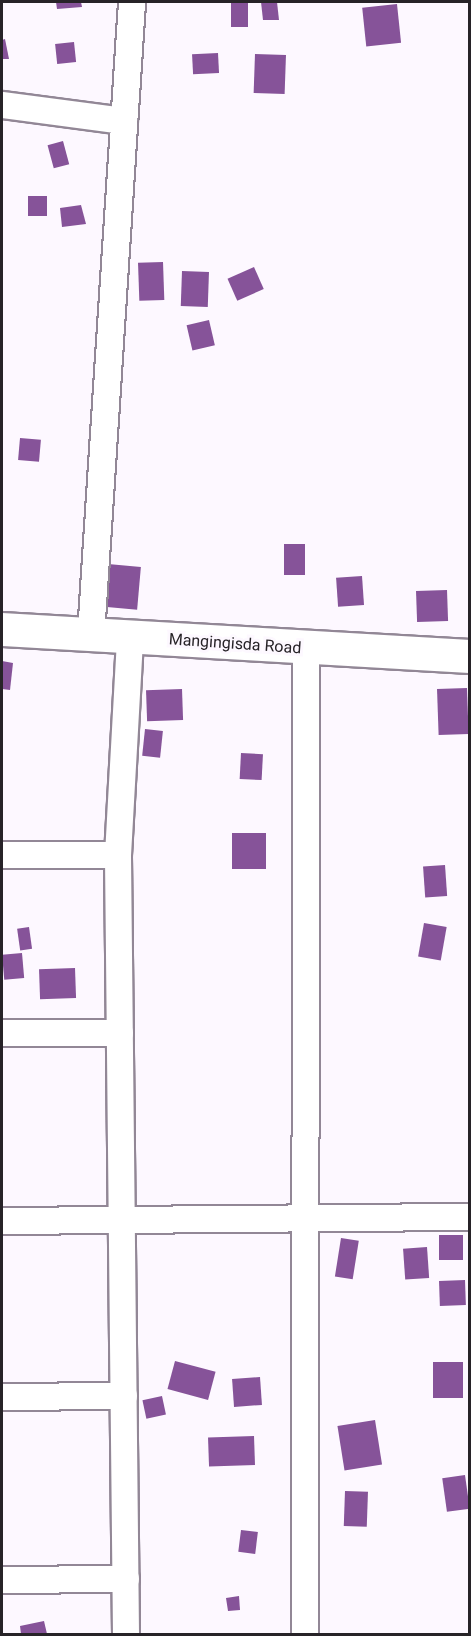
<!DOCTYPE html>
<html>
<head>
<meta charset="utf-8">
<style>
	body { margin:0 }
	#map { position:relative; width:471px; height:1636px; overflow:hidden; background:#fdf8ff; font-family:Roboto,sans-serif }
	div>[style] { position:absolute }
	.building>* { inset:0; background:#865399; transform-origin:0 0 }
	.roads { filter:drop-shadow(2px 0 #928796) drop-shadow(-2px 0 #928796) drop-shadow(0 2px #928796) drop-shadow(0 -2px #928796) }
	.street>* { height:26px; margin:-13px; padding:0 13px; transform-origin:13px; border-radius:13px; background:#fff }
	.secondary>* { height:33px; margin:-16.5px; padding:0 16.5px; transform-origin:16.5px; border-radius:16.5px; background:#fff }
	span { translate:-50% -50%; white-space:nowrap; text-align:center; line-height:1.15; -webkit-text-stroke:6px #fdf8ff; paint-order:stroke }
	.street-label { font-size:16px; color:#272328 }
	.frame { position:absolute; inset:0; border:3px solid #272328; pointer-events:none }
</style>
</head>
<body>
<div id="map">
	<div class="building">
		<div style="clip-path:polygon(56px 2px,81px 2px,82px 7px,57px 9px)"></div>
		<div style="left:231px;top:2px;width:17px;height:25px"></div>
		<div style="clip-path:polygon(261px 2px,277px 2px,279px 20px,263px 20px)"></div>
		<div style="left:397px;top:4px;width:39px;height:35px;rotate:84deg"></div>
		<div style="clip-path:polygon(5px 39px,9px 59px,2px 59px,2px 40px)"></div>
		<div style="left:74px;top:42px;width:20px;height:19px;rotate:84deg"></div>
		<div style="left:218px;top:53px;width:20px;height:26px;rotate:87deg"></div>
		<div style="left:255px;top:54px;width:31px;height:39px;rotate:2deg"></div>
		<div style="left:63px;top:141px;width:24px;height:16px;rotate:75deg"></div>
		<div style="left:28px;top:196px;width:19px;height:20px"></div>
		<div style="clip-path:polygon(81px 205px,86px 224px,62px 227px,60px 208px)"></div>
		<div style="left:163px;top:262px;width:38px;height:25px;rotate:88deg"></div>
		<div style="left:254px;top:267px;width:24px;height:29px;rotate:66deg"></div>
		<div style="left:182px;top:271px;width:27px;height:35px;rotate:2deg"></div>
		<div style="left:209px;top:320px;width:26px;height:23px;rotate:77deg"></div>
		<div style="left:20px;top:438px;width:21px;height:22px;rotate:5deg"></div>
		<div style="left:284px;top:544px;width:21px;height:31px"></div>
		<div style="left:108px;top:564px;width:33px;height:43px;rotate:5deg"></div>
		<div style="left:362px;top:576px;width:29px;height:26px;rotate:86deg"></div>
		<div style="left:447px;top:590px;width:31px;height:31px;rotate:88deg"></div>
		<div style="clip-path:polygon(2px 661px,13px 663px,10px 690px,2px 689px)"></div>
		<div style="left:467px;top:688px;width:46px;height:30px;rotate:88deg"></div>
		<div style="left:182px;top:689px;width:31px;height:36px;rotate:88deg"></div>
		<div style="left:145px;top:729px;width:18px;height:27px;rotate:6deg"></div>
		<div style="left:241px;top:753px;width:22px;height:26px;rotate:3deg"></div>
		<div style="left:232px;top:833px;width:34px;height:36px"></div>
		<div style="left:445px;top:865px;width:31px;height:22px;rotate:86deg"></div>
		<div style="left:424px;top:923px;width:23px;height:34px;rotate:10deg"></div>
		<div style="left:29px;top:927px;width:22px;height:12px;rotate:82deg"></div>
		<div style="left:22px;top:953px;width:25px;height:20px;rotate:85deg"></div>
		<div style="left:75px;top:968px;width:30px;height:36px;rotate:88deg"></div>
		<div style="left:439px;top:1235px;width:24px;height:25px"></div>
		<div style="left:341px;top:1238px;width:18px;height:39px;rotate:9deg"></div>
		<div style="left:427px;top:1247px;width:31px;height:24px;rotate:86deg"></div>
		<div style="left:465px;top:1280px;width:25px;height:26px;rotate:88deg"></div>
		<div style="left:175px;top:1361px;width:42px;height:29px;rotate:15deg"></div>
		<div style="left:433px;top:1362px;width:30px;height:36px"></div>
		<div style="left:260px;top:1377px;width:28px;height:28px;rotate:86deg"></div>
		<div style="left:162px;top:1396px;width:19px;height:20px;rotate:78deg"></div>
		<div style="left:375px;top:1420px;width:45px;height:38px;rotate:81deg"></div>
		<div style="left:254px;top:1436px;width:29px;height:46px;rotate:88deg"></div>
		<div style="left:465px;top:1475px;width:34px;height:23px;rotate:82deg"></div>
		<div style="left:345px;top:1491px;width:23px;height:35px;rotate:2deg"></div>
		<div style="left:241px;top:1530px;width:17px;height:22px;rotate:7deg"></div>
		<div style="clip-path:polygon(239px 1596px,240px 1610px,228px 1611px,226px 1598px)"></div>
		<div style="clip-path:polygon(44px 1621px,47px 1634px,21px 1634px,20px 1626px)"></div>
	</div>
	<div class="roads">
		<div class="street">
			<div style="left:2px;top:105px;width:123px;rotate:7.5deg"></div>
			<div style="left:91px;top:635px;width:634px;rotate:-86.29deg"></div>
			<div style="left:2px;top:855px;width:116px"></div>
			<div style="left:2px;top:1033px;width:118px"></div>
			<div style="left:2px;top:1221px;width:468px;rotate:-0.5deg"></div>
			<div style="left:2px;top:1397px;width:122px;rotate:-0.5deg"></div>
			<div style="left:2px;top:1580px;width:124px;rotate:-0.5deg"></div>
			<div style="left:126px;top:1634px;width:779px;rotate:-90.59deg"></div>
			<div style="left:118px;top:855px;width:218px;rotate:-86.8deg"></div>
			<div style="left:305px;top:1634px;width:986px;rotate:-89.94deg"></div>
		</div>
		<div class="secondary">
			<div style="left:2px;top:629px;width:469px;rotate:3.3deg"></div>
		</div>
	</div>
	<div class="street-label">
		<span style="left:235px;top:644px;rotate:4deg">Mangingisda Road</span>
	</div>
	<div class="frame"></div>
</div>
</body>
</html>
